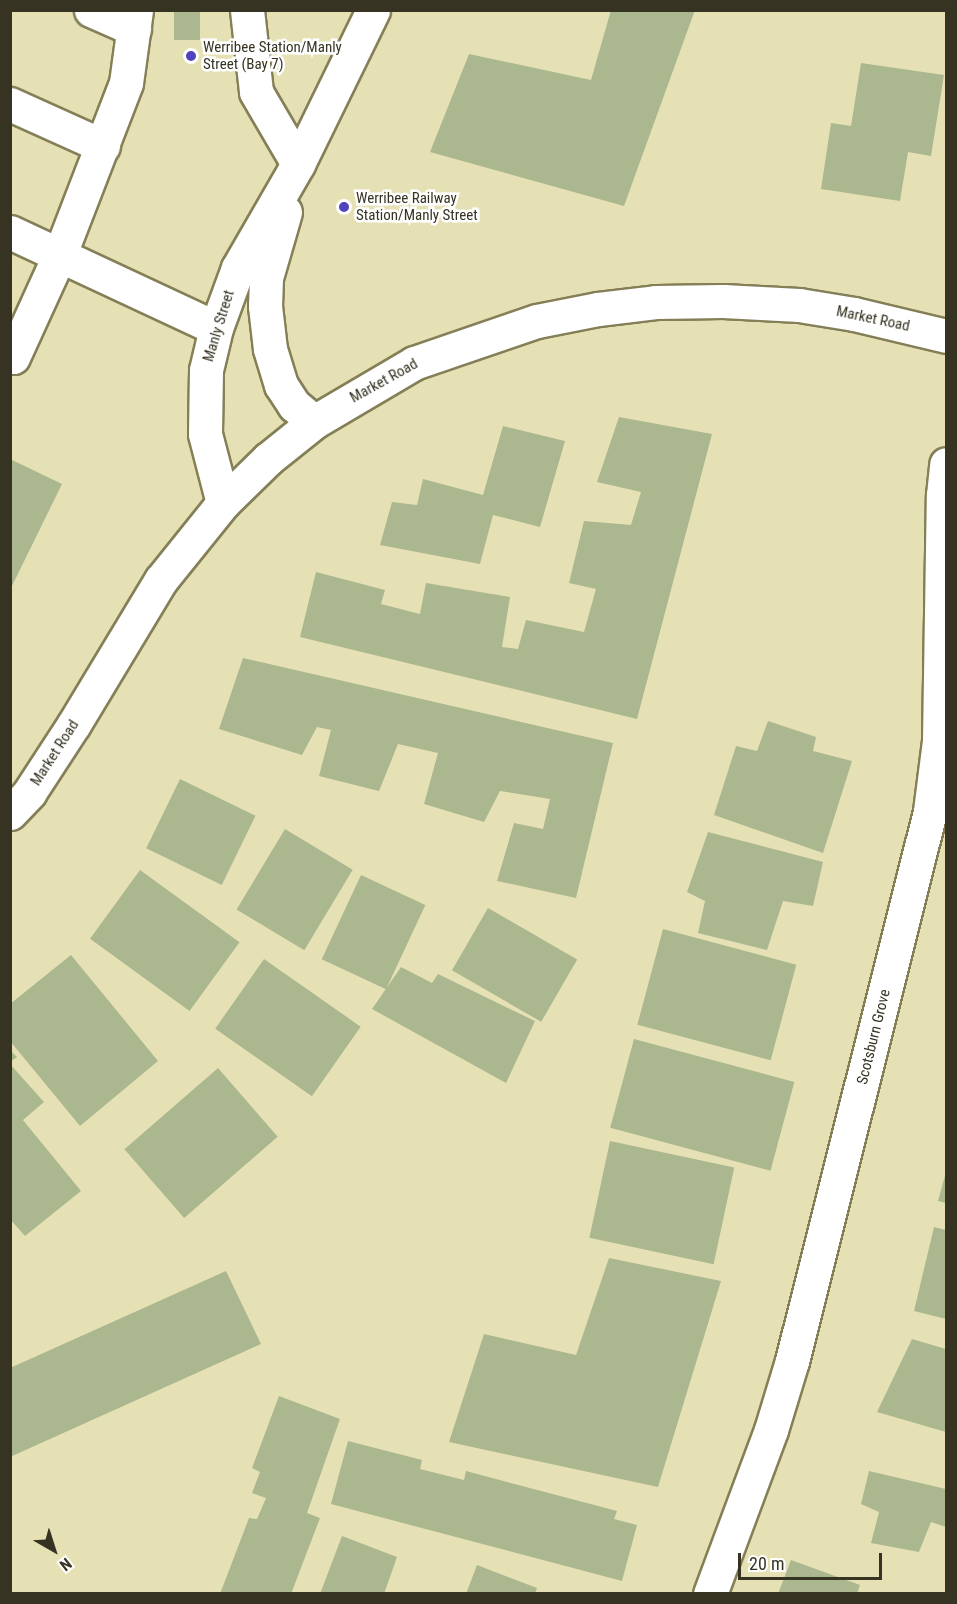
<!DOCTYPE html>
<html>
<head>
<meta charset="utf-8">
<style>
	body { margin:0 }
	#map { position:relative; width:957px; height:1604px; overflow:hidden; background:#e6e1b5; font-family:"Roboto Condensed",sans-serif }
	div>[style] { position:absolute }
	.building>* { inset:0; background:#abb78f; transform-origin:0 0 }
	.roads { filter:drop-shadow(2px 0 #847f57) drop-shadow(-2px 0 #847f57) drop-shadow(0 2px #847f57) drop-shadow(0 -2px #847f57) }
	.minor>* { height:33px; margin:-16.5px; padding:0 16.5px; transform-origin:16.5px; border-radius:16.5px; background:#fff }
	.dots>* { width:16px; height:16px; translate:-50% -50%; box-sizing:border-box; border:3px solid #fff; border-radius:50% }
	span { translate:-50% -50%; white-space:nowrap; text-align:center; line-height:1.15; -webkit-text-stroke:5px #fff; paint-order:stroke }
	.poi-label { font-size:15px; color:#363322 }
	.left { translate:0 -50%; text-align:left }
	.street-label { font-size:15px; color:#363322 }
	.frame { position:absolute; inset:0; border:12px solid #363322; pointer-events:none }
	.north { position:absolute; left:24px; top:1520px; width:60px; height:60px; -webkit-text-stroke:4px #fff; paint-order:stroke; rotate:141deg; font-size:16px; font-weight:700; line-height:24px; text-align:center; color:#363322 }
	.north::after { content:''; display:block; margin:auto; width:21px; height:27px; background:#363322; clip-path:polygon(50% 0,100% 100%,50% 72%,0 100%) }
	.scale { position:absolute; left:738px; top:1553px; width:144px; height:27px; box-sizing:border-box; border:3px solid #363322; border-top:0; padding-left:8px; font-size:18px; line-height:21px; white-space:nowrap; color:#363322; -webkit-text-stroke:4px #fff; paint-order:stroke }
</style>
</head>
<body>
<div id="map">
	<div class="building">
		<div style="left:174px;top:10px;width:26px;height:30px"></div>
		<div style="clip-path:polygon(611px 10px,695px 10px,624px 206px,430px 152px,469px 54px,591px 80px)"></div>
		<div style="clip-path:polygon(861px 63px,944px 75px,931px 156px,908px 152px,900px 201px,821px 189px,831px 123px,851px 126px)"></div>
		<div style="clip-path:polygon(619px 417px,712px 434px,637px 719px,300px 637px,316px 572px,385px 590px,381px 604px,420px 614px,426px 583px,510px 597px,502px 647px,518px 649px,526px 620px,584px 632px,596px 589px,569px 583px,584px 521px,631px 525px,641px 492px,597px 482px)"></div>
		<div style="clip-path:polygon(503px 426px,565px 441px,540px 527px,493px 515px,480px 564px,380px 545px,392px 502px,417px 505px,423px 479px,483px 495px)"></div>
		<div style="clip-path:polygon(10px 459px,62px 484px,10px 590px)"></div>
		<div style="clip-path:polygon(243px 658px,613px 743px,576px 898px,497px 881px,514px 823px,543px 829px,550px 799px,500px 791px,484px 822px,424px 804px,438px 753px,398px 744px,379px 791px,319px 776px,331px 730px,317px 727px,302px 755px,219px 729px)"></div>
		<div style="clip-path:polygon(768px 721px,816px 737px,813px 751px,852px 761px,823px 853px,714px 815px,736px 746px,757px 751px)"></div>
		<div style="left:180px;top:779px;width:84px;height:77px;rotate:26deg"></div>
		<div style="left:285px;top:829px;width:79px;height:94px;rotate:31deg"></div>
		<div style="clip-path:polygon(708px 832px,823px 862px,813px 906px,783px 901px,767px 950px,698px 933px,705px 901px,687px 892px)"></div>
		<div style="left:140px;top:870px;width:123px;height:85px;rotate:36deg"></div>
		<div style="left:361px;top:875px;width:71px;height:93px;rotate:25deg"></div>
		<div style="left:488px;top:908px;width:103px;height:72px;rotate:30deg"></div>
		<div style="left:663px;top:929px;width:138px;height:99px;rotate:15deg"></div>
		<div style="clip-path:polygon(71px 955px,158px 1061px,80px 1126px,10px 1041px,10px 1004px)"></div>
		<div style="left:264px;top:959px;width:118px;height:85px;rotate:35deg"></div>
		<div style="clip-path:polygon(401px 967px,432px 983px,438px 974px,535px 1021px,506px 1083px,372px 1009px)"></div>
		<div style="left:634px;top:1039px;width:166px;height:92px;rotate:15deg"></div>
		<div style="clip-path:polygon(10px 1050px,17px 1057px,10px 1062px)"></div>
		<div style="clip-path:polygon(10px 1064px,44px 1102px,23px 1120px,81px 1191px,25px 1236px,10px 1219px)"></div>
		<div style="left:218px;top:1068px;width:91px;height:124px;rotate:49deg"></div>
		<div style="left:610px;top:1141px;width:127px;height:99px;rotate:12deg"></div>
		<div style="clip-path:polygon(946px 1172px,946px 1203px,938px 1201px)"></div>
		<div style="clip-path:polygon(934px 1227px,946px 1230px,946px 1319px,914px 1311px)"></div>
		<div style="clip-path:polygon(609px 1258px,721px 1281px,658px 1487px,449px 1442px,484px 1334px,576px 1355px)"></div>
		<div style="clip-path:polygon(226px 1271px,261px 1344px,10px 1457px,10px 1368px)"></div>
		<div style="clip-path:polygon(912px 1339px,946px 1349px,946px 1432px,877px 1412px)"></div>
		<div style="clip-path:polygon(279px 1396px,340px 1419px,307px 1513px,320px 1518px,291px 1594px,220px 1594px,249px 1518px,257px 1519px,266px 1498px,252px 1493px,260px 1472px,252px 1468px)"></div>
		<div style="clip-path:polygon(348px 1441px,422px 1460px,420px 1469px,464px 1480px,466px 1471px,617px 1511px,614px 1519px,637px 1525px,622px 1581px,331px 1504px)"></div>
		<div style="clip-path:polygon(869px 1471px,946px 1489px,946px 1527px,931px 1522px,919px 1552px,871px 1543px,879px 1512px,861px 1504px)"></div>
		<div style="clip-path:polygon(342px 1536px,397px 1557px,384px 1594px,320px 1594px)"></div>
		<div style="clip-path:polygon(791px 1560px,860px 1585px,857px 1594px,778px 1594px)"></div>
		<div style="clip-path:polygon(477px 1565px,537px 1588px,535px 1594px,466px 1594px)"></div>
	</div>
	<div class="roads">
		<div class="minor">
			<div style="left:91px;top:10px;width:47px;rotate:23.8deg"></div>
			<div style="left:247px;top:10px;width:82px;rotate:83.7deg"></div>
			<div style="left:256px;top:92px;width:83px;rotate:59.7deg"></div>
			<div style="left:10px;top:104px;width:102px;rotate:24.3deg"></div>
			<div style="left:285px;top:212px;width:69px;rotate:106.1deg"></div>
			<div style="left:266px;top:278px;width:28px;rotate:92deg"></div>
			<div style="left:265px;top:306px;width:43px;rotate:83.4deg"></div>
			<div style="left:270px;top:349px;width:38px;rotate:73deg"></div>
			<div style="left:281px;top:385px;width:24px;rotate:57deg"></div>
			<div style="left:294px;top:405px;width:26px;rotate:40deg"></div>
			<div style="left:10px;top:232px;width:227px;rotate:25deg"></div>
			<div style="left:10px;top:356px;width:3px;rotate:18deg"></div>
			<div style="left:13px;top:357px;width:113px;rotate:-65.5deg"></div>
			<div style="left:60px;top:254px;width:183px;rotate:-68.9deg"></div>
			<div style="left:126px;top:83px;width:74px;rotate:-82.2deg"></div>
			<div style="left:223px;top:503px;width:71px;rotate:-104.6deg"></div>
			<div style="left:205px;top:434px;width:64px;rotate:-89.1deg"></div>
			<div style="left:206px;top:370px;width:43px;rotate:-76.6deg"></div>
			<div style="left:216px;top:328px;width:64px;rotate:-69.9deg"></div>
			<div style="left:238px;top:268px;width:120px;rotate:-60deg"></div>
			<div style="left:298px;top:164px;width:171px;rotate:-64deg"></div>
			<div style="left:10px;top:813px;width:28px;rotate:-46deg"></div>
			<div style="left:29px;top:793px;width:82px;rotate:-56.9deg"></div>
			<div style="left:74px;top:724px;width:168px;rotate:-58.9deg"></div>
			<div style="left:161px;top:580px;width:99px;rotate:-51.2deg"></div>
			<div style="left:223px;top:503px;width:63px;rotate:-44.4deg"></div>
			<div style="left:268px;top:459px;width:59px;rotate:-38.8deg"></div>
			<div style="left:314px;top:422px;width:116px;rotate:-30.5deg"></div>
			<div style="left:414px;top:363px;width:130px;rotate:-18.9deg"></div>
			<div style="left:537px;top:321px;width:62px;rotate:-11.1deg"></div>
			<div style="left:598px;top:309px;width:58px;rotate:-6.9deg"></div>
			<div style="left:656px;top:302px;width:67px;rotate:-0.9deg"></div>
			<div style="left:723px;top:301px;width:76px;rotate:3deg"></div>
			<div style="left:799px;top:305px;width:56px;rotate:9.3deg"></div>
			<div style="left:854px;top:314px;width:95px;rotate:13.4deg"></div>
			<div style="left:710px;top:1594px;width:175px;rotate:-69.6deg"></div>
			<div style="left:771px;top:1430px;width:72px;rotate:-73.1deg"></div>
			<div style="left:792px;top:1361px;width:567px;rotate:-75.91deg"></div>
			<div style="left:930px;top:811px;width:71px;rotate:-82.7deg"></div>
			<div style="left:939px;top:741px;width:246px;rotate:-89.1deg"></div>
			<div style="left:943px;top:495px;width:31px;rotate:-84deg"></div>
		</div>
	</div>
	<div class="dots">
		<div style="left:191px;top:56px;background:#5043bb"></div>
		<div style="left:344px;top:207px;background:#5043bb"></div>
	</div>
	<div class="poi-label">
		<span class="left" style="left:203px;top:56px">Werribee Station/Manly<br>Street (Bay 7)</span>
		<span class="left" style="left:356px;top:207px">Werribee Railway<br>Station/Manly Street</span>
	</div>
	<div class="street-label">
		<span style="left:873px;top:319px;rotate:12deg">Market Road</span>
		<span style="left:219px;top:326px;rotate:-73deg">Manly Street</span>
		<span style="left:384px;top:381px;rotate:-29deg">Market Road</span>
		<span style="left:55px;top:753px;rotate:-57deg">Market Road</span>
		<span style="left:874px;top:1037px;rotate:-76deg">Scotsburn Grove</span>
	</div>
	<div class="frame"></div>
	<div class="north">N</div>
	<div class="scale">20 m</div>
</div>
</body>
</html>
